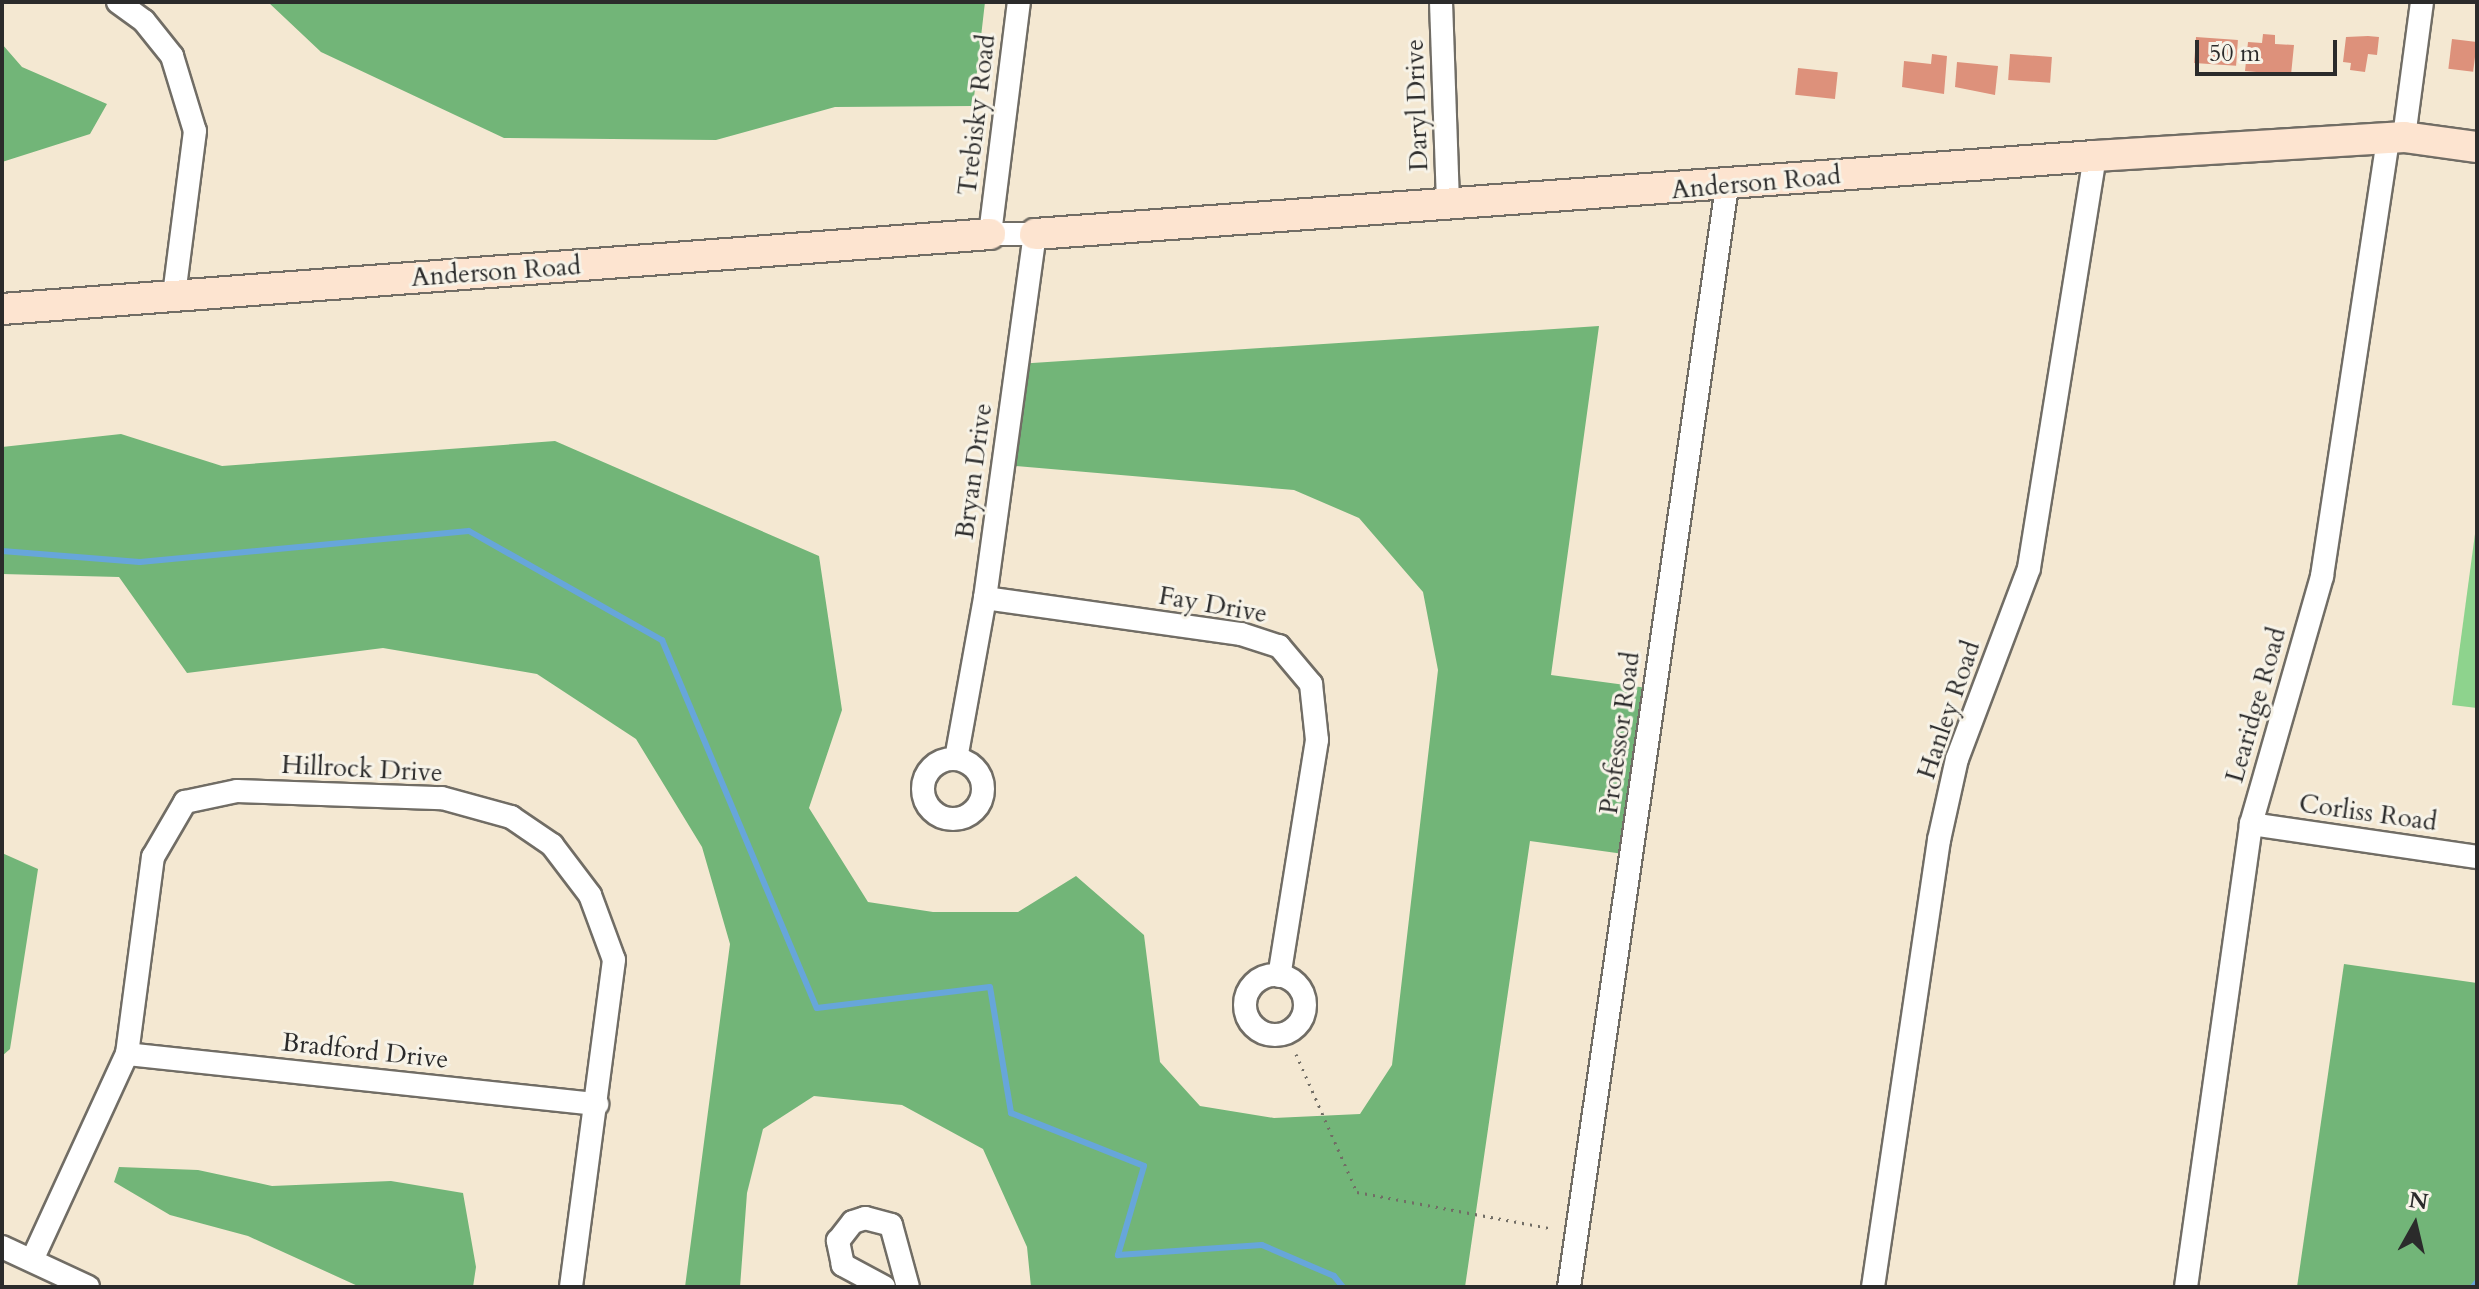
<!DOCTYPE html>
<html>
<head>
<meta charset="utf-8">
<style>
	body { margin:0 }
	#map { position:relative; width:2479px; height:1289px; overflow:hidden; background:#f4e8d2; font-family:Cardo,serif }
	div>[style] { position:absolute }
	.green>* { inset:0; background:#8ed38d }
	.forest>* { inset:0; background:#72b578 }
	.stream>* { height:6px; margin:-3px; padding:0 3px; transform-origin:3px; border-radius:3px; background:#67a6da }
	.building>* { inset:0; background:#dd917b; transform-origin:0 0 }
	.path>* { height:3px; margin-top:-1.5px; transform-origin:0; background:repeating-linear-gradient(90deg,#716d65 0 2px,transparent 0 8px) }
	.roads { filter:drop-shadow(2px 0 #716d65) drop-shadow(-2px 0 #716d65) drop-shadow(0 2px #716d65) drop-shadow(0 -2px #716d65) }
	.street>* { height:22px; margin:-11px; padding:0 11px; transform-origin:11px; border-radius:11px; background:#fff }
	.street>.ring { margin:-11px; padding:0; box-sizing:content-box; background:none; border:22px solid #fff; border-radius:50% }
	.secondary>* { height:30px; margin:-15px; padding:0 15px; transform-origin:15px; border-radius:15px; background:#fde4d0 }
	span { translate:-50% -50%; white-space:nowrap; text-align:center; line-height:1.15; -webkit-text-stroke:6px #f7f3e8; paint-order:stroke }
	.street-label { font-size:26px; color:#2b2b2b }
	.frame { position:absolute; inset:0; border:4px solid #2b2b2b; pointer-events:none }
	.north { position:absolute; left:2375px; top:1185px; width:80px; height:80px; -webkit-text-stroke:6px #f7f3e8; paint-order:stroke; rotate:8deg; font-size:22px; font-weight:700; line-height:32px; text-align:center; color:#2b2b2b }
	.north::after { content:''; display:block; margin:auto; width:28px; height:36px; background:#2b2b2b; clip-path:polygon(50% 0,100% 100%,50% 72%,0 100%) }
	.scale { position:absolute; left:2195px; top:40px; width:142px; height:36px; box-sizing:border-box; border:4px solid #2b2b2b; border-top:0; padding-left:10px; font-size:24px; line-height:28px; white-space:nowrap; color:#2b2b2b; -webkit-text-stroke:6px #f7f3e8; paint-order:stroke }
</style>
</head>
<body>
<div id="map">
	<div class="green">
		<div style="clip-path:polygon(2477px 519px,2477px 708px,2452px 705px)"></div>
	</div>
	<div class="forest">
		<div style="clip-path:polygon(268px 2px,985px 2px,973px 106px,835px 107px,716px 140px,504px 138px,321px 52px)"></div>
		<div style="clip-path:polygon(2px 44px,22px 67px,107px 104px,90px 134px,2px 162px)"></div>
		<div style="clip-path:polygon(1599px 326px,1551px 675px,1655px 689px,1631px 855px,1530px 841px,1465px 1287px,1031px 1287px,1027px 1247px,983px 1149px,902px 1105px,814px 1096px,763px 1129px,747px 1193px,740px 1287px,685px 1287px,730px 944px,702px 847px,636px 739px,537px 674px,383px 648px,187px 673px,119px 577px,2px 574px,2px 447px,121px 434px,222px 466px,555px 441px,819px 556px,842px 710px,809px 808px,868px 902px,933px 912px,1018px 912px,1076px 876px,1144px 935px,1160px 1062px,1200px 1106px,1274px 1118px,1360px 1114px,1392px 1065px,1438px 670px,1423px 592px,1359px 518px,1294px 490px,1003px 465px,1017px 364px)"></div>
		<div style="clip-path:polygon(2px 853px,38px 869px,10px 1049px,2px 1056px)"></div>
		<div style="clip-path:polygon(2344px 964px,2477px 983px,2477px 1287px,2297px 1287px)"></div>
		<div style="clip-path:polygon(119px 1167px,198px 1170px,272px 1186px,391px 1181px,463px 1193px,476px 1267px,473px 1287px,360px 1287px,248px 1236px,170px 1215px,114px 1182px)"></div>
	</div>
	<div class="stream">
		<div style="left:2px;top:551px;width:138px;rotate:4.6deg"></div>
		<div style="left:140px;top:562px;width:330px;rotate:-5.4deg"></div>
		<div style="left:469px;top:531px;width:222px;rotate:29.5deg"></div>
		<div style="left:662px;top:640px;width:399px;rotate:67.2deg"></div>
		<div style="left:817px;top:1008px;width:174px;rotate:-6.9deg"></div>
		<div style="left:990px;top:987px;width:128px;rotate:80.5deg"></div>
		<div style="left:1011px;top:1113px;width:143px;rotate:21.7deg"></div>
		<div style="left:1144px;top:1166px;width:93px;rotate:106.3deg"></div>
		<div style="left:1118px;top:1255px;width:144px;rotate:-4deg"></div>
		<div style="left:1262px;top:1245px;width:78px;rotate:23.3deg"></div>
		<div style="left:1334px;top:1276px;width:14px;rotate:51deg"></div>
		<div style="left:2473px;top:1287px;width:6px;rotate:-51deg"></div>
	</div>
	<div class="building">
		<div style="clip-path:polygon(2263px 34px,2275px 35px,2275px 44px,2294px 45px,2291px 75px,2245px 71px,2248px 42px,2262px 43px)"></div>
		<div style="clip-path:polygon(2368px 36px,2379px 37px,2377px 55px,2368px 54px,2365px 72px,2350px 70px,2351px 63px,2343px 62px,2346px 37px)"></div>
		<div style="left:2196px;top:37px;width:42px;height:26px;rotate:4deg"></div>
		<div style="left:2452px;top:39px;width:25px;height:30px;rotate:7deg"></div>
		<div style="clip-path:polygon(1932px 54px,1947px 56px,1944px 94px,1902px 87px,1904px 61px,1931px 64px)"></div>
		<div style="left:2010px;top:54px;width:42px;height:26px;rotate:4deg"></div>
		<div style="clip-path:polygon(1957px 62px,1998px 66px,1995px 95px,1955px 87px)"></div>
		<div style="left:1798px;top:68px;width:40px;height:27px;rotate:6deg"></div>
	</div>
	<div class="path">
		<div style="left:1296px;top:1054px;width:151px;rotate:66.2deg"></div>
		<div style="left:1357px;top:1192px;width:195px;rotate:10.6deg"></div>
	</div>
	<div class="roads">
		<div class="street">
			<div style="left:118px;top:2px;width:32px;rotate:36deg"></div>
			<div style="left:144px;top:21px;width:45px;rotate:51.3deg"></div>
			<div style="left:172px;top:56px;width:78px;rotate:73deg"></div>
			<div style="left:195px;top:131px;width:166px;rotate:97.3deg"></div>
			<div style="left:1441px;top:2px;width:204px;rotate:88deg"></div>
			<div style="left:2404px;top:137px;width:136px;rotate:-82.4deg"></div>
			<div style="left:985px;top:598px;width:259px;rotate:8deg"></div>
			<div style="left:1241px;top:634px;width:40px;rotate:18deg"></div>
			<div style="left:1279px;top:646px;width:50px;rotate:49.9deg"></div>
			<div style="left:1311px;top:684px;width:56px;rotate:83.9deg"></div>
			<div style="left:1317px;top:740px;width:239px;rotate:99.1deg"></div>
			<div style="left:956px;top:759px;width:164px;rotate:-79.8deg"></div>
			<div style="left:985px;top:598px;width:367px;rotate:-82.2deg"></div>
			<div style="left:1035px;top:234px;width:45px;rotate:180deg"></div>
			<div style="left:990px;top:234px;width:234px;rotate:-82.9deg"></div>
			<div class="ring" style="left:923px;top:759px;width:38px;height:38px"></div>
			<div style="left:2251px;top:824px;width:228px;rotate:8.3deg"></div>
			<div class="ring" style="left:1245px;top:975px;width:38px;height:38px"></div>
			<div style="left:127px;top:1054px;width:473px;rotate:6.1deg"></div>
			<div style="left:2px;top:1247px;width:95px;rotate:24.9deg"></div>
			<div style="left:33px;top:1258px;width:225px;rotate:-65.3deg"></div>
			<div style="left:127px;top:1054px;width:199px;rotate:-82.5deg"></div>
			<div style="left:153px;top:857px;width:64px;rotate:-59.8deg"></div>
			<div style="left:185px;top:802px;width:53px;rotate:-11.9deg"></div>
			<div style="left:237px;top:791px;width:205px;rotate:2deg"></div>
			<div style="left:442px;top:798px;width:72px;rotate:15.4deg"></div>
			<div style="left:511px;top:817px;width:50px;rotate:34.3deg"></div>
			<div style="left:552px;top:845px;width:63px;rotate:52.8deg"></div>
			<div style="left:590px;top:895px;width:69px;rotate:69.7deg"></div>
			<div style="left:614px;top:960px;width:330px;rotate:97.5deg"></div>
			<div style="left:884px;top:1287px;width:47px;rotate:-151.8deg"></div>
			<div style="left:843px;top:1265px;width:25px;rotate:-102deg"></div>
			<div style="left:838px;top:1241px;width:24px;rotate:-52deg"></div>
			<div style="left:853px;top:1222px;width:13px;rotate:-18deg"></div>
			<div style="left:865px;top:1218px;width:27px;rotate:15deg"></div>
			<div style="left:891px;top:1225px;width:64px;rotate:74.7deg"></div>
			<div style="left:1569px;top:1287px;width:1112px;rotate:-81.83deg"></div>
			<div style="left:1873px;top:1287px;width:452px;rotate:-81.6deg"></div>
			<div style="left:1939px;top:840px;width:83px;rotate:-77.5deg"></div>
			<div style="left:1957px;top:759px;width:204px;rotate:-69.3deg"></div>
			<div style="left:2029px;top:568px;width:417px;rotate:-80.9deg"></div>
			<div style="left:2186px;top:1287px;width:468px;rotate:-82deg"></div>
			<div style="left:2251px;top:824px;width:258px;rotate:-74deg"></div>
			<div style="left:2322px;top:576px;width:442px;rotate:-81.4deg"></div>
		</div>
		<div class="secondary">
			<div style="left:1035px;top:234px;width:1063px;rotate:-4.21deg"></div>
			<div style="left:2095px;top:156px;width:310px;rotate:-3.5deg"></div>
			<div style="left:2404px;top:137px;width:74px;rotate:7.8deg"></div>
			<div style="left:2px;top:309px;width:991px;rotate:-4.34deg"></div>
		</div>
	</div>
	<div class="street-label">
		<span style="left:1417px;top:105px;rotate:-92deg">Daryl Drive</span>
		<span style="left:977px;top:115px;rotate:-83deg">Trebisky Road</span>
		<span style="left:1756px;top:183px;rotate:-5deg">Anderson Road</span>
		<span style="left:496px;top:272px;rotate:-4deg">Anderson Road</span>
		<span style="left:974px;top:471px;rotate:-82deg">Bryan Drive</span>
		<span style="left:1213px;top:605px;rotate:10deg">Fay Drive</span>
		<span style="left:2256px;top:705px;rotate:-74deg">Learidge Road</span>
		<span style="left:1949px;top:710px;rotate:-71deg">Hanley Road</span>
		<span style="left:1620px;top:733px;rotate:-82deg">Professor Road</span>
		<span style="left:362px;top:769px;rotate:3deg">Hillrock Drive</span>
		<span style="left:2368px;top:813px;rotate:8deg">Corliss Road</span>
		<span style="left:365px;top:1051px;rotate:6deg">Bradford Drive</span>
	</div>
	<div class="frame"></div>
	<div class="north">N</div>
	<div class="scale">50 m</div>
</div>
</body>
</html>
